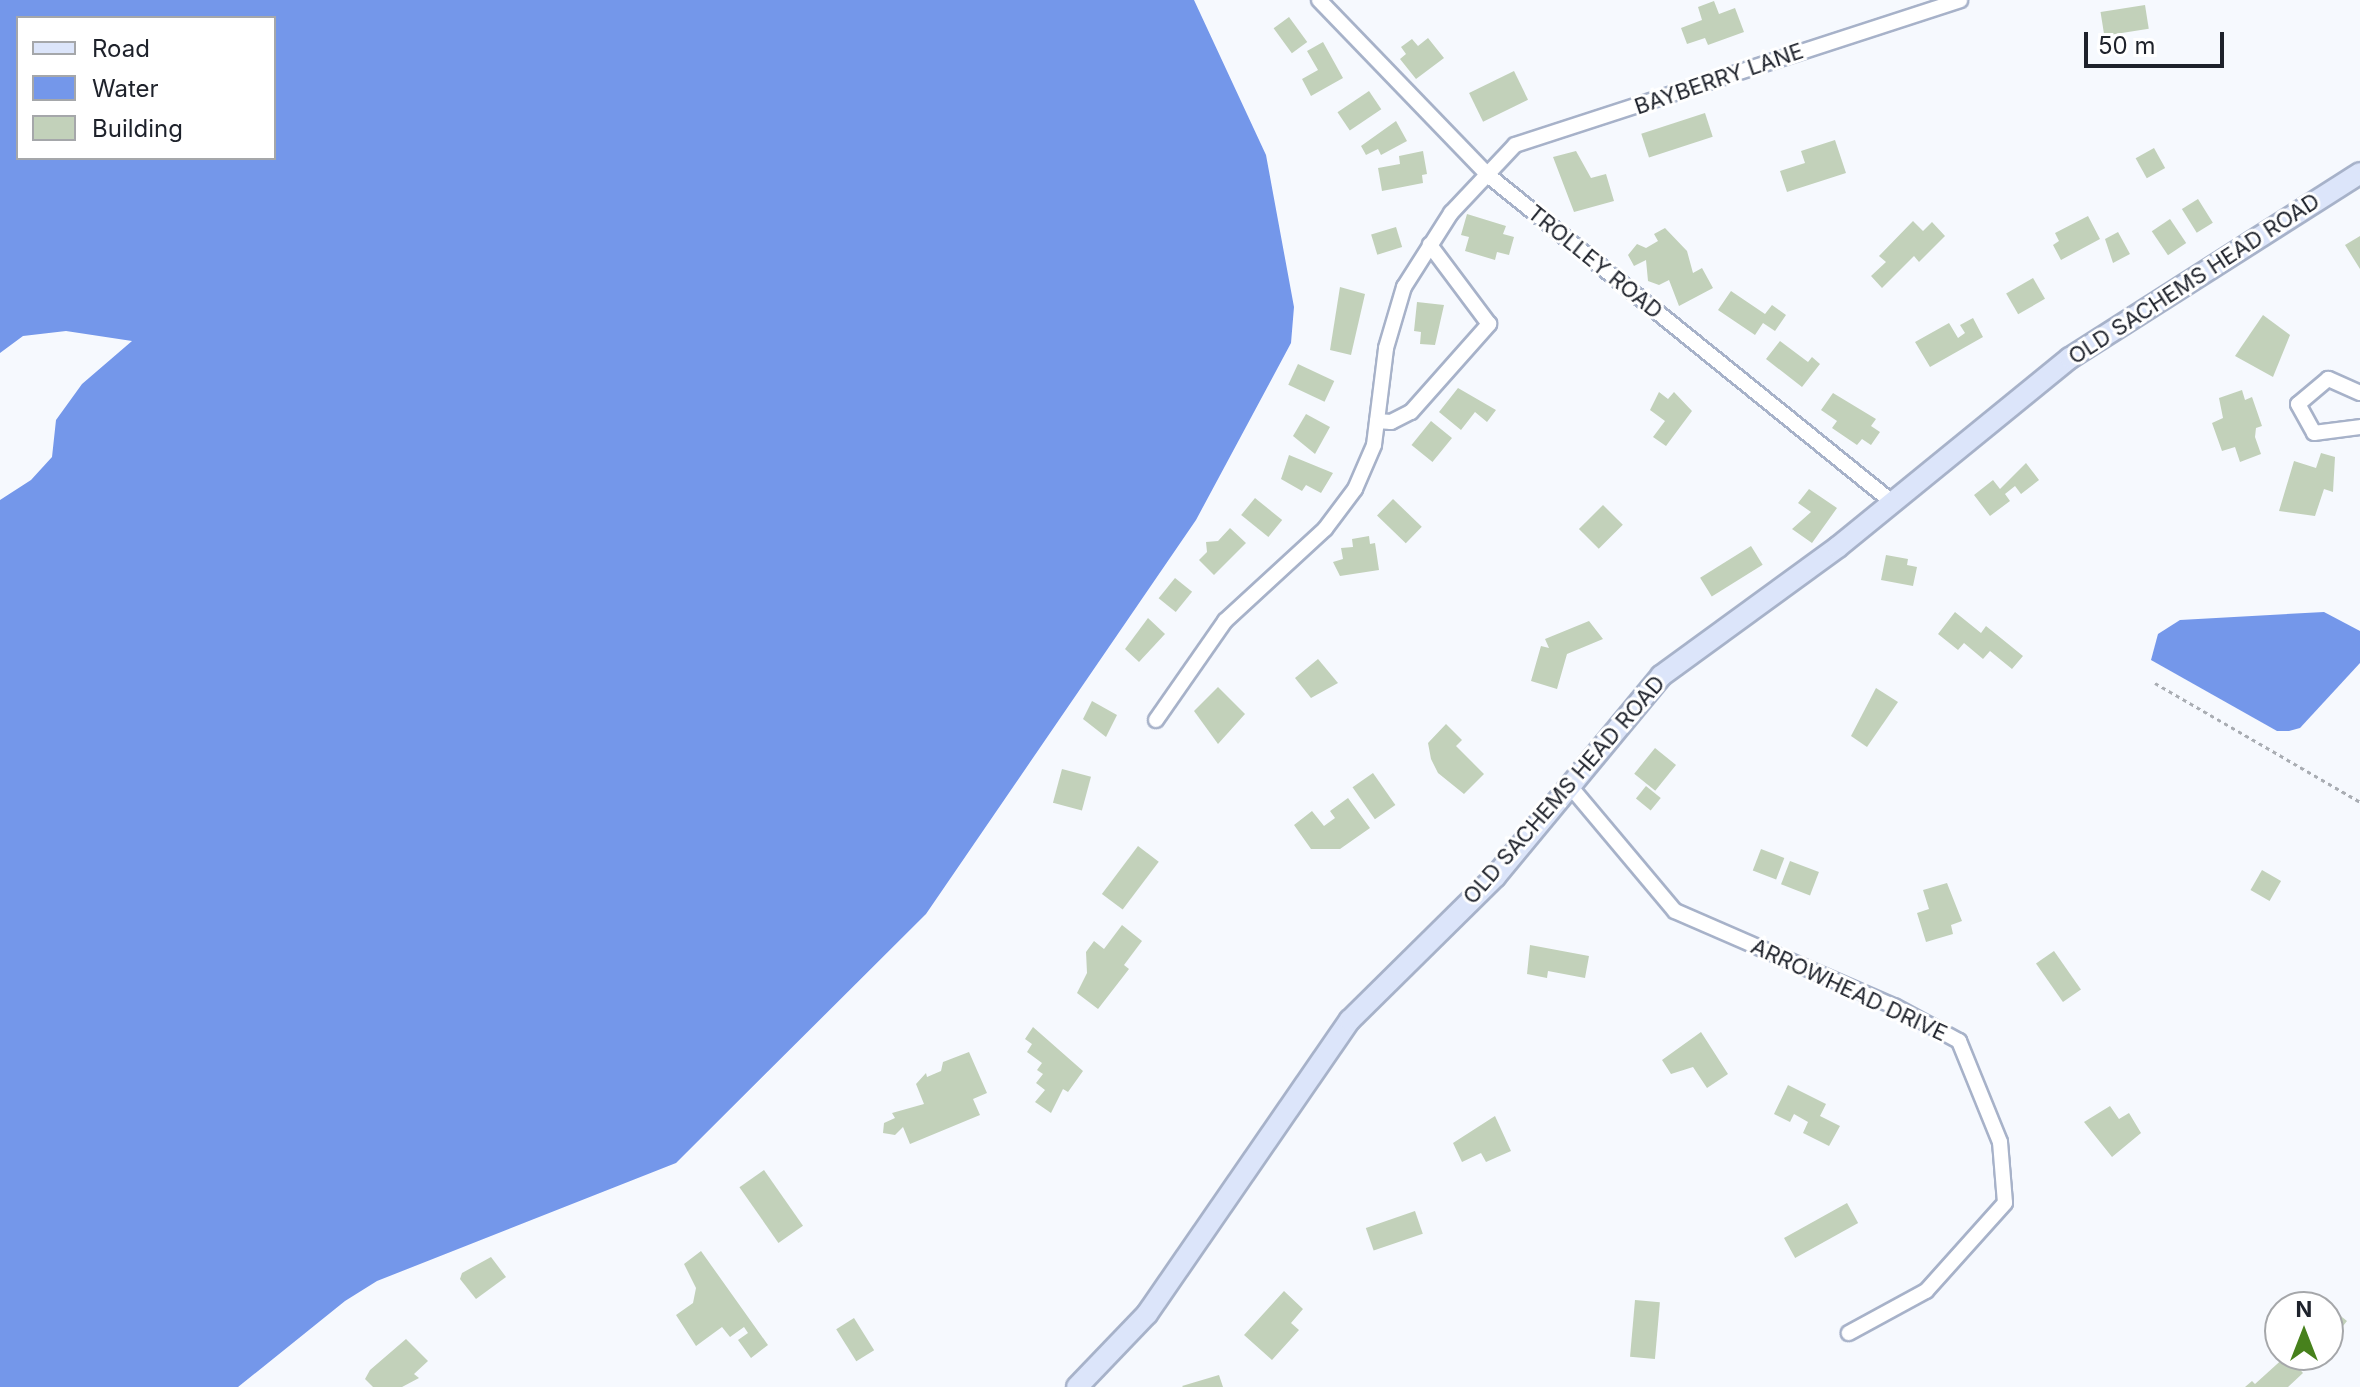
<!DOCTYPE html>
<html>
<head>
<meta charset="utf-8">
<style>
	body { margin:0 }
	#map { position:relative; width:2360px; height:1387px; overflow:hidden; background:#f6f9fe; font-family:Inter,sans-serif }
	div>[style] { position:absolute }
	.water>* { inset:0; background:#7497ea }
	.building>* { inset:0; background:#c2d1ba; transform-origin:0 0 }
	.path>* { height:3px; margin-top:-1.5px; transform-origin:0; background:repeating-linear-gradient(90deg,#a9adb3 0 4px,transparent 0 8px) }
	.roads { filter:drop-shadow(2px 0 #a7b2c9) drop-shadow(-2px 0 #a7b2c9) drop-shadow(0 2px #a7b2c9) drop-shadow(0 -2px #a7b2c9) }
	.street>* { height:14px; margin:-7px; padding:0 7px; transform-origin:7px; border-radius:7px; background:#fff }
	.secondary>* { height:20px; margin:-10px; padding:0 10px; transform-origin:10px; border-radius:10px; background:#dce5fa }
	span { translate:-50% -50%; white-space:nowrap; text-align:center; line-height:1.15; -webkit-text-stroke:6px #fff; paint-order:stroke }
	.street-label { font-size:22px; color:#1e222b }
	.legend { position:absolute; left:16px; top:16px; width:260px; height:144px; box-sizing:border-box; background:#fff; border:2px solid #a5a7aa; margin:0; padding:10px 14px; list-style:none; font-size:24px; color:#1e222b }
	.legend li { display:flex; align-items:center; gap:16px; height:40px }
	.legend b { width:40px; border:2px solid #a5a7aa }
	.north { position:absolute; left:2264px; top:1291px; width:80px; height:80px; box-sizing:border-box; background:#fff; border:2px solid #a5a7aa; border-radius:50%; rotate:0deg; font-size:22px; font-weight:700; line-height:32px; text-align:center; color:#1e222b }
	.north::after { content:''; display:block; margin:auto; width:28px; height:36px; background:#47811c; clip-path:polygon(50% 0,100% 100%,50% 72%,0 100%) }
	.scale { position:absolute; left:2084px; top:32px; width:140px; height:36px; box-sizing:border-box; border:4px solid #1e222b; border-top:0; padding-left:10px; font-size:24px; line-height:28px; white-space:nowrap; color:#1e222b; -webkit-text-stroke:6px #fff; paint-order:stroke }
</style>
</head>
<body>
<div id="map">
	<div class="water">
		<div style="clip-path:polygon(evenodd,0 0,1194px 0,1266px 155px,1294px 307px,1291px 343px,1196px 520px,926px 914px,676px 1163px,377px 1281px,345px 1301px,238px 1387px,0 1387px,0 500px,31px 480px,52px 457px,56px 420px,82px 384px,132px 341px,66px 331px,23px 336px,0 353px,0 0,18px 18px,274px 18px,274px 158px,18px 158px,18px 18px)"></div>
		<div style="clip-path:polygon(2324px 612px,2360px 631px,2360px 663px,2300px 728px,2289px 731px,2277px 731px,2151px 660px,2158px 634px,2180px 620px)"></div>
	</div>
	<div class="building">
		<div style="clip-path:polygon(1714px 1px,1719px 14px,1735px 8px,1744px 32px,1708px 45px,1705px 38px,1687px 44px,1681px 28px,1702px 20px,1698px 7px)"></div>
		<div style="left:2145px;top:5px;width:24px;height:45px;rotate:81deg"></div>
		<div style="left:1289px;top:17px;width:31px;height:19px;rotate:54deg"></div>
		<div style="clip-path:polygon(1428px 38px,1444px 58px,1416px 79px,1400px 59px,1406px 54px,1401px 47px,1412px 39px,1418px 46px)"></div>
		<div style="clip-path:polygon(1323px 42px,1343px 78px,1311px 96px,1302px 79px,1318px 70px,1307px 51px)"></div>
		<div style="left:1514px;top:71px;width:32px;height:50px;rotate:64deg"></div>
		<div style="left:1369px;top:91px;width:22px;height:38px;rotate:56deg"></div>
		<div style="left:1705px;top:113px;width:25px;height:67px;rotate:72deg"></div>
		<div style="clip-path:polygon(1396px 121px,1407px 141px,1381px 155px,1378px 149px,1366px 155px,1361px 146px)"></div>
		<div style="clip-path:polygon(1835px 140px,1846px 173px,1787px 192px,1780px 171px,1805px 163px,1801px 151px)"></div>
		<div style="left:2154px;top:148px;width:23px;height:21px;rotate:61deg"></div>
		<div style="clip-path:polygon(1423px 151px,1427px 174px,1422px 175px,1423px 183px,1382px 191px,1378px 168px,1400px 164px,1399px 156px)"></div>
		<div style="clip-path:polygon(1576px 151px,1591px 178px,1606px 174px,1614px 201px,1574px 212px,1553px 157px)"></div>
		<div style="left:2198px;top:199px;width:28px;height:19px;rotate:58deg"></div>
		<div style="clip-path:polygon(1467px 214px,1506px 226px,1503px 234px,1514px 237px,1509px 255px,1497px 252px,1495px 260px,1465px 251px,1469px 237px,1461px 235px)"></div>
		<div style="clip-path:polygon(2088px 216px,2100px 239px,2061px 260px,2053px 245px,2059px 241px,2055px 233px)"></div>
		<div style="left:2170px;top:219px;width:29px;height:22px;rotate:56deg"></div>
		<div style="clip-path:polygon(1913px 221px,1923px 231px,1932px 222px,1945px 236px,1919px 262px,1914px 256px,1882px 288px,1871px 276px,1886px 262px,1879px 256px)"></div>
		<div style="left:1396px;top:227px;width:21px;height:26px;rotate:73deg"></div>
		<div style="clip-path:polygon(1665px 228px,1687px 251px,1693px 273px,1702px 268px,1713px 288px,1679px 306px,1669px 280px,1659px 285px,1648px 281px,1646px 260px,1634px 266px,1628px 255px,1637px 244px,1646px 248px,1658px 241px,1654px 234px)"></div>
		<div style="clip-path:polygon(2118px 232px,2130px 254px,2113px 263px,2105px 239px)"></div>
		<div style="clip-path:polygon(2360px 236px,2360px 269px,2345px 245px)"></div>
		<div style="left:2033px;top:278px;width:24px;height:31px;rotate:60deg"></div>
		<div style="clip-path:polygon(1340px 287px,1365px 294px,1351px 355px,1330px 350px)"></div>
		<div style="clip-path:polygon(1731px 291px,1765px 314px,1772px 305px,1786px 315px,1775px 331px,1763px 323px,1755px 335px,1718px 310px)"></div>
		<div style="clip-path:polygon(1417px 302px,1444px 305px,1435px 345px,1420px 344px,1421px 332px,1414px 331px)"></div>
		<div style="clip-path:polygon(2263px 315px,2290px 335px,2273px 377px,2235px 356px)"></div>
		<div style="clip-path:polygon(1973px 318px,1983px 337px,1930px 367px,1915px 342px,1949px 323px,1958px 338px,1965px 333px,1960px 325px)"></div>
		<div style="clip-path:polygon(1780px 341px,1808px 362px,1812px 357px,1820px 364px,1802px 387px,1766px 359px)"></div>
		<div style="left:1298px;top:364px;width:40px;height:23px;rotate:25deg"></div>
		<div style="clip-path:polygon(1458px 388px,1496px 410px,1487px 422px,1475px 412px,1461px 430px,1439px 412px)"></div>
		<div style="clip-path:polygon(2242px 390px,2245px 400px,2252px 397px,2262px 426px,2256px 428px,2255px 437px,2261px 454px,2240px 462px,2235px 447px,2222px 451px,2212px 423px,2223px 418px,2219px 398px)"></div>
		<div style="clip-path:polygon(1659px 392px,1668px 399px,1674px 392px,1692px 411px,1666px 446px,1653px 437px,1665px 421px,1650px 410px)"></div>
		<div style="clip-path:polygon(1833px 393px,1876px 419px,1871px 426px,1880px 432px,1871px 445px,1862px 439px,1857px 445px,1832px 428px,1837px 421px,1821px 410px)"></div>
		<div style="clip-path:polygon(1306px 414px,1330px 427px,1315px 454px,1293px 436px)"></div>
		<div style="left:1431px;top:421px;width:27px;height:31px;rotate:39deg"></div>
		<div style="clip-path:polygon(2321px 453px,2335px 457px,2333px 492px,2324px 489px,2315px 516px,2279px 511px,2294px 461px,2316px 468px)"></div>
		<div style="clip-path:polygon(1289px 455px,1333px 473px,1321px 493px,1306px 485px,1302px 491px,1281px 479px)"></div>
		<div style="clip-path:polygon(2026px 463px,2039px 480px,2021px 494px,2015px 486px,2005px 494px,2010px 501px,1990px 516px,1974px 495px,1993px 480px,2000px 489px)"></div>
		<div style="clip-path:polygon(1809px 489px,1837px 508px,1812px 543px,1792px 529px,1811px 512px,1798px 503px)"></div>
		<div style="left:1255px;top:498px;width:35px;height:22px;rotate:39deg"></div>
		<div style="left:1393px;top:499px;width:40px;height:23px;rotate:44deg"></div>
		<div style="left:1603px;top:505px;width:28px;height:34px;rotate:45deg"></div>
		<div style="clip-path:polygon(1230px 528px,1246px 543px,1214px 575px,1199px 560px,1207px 552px,1206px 542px,1218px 541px)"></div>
		<div style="clip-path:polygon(1369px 536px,1370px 544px,1375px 543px,1379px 570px,1340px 576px,1333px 562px,1343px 559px,1341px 548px,1353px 547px,1352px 539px)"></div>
		<div style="left:1751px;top:546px;width:22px;height:60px;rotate:58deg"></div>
		<div style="clip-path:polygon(1886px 555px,1908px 559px,1907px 565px,1917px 567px,1913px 586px,1881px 580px)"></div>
		<div style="left:1175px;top:578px;width:22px;height:26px;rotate:39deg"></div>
		<div style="clip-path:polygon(1955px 612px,1981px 633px,1986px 626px,2023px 656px,2012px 669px,1990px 651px,1983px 659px,1964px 643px,1958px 650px,1938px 634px)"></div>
		<div style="clip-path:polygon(1148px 618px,1165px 634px,1139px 662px,1125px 649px)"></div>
		<div style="clip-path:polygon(1589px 621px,1603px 639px,1567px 654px,1557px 689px,1531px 681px,1541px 646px,1549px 648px,1545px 639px)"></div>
		<div style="clip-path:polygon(1318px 659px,1338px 683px,1311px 698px,1295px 678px)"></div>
		<div style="clip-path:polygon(1218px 687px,1245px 714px,1218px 744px,1194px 711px)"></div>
		<div style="clip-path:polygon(1876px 688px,1898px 702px,1867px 747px,1851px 736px)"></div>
		<div style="clip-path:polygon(1092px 701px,1117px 715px,1106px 737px,1083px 719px)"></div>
		<div style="clip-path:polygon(1446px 724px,1462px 740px,1456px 746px,1484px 774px,1464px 794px,1438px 773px,1431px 759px,1428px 743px)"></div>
		<div style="left:1655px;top:748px;width:27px;height:33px;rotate:39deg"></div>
		<div style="left:1062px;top:769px;width:30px;height:35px;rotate:15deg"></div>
		<div style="left:1373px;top:773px;width:39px;height:25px;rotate:55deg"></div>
		<div style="left:1646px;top:786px;width:19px;height:16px;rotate:39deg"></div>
		<div style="clip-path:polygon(1348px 798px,1370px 828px,1340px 849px,1311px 849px,1294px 825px,1312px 811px,1324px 826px,1335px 818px,1330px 811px)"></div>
		<div style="left:1138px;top:846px;width:26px;height:60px;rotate:37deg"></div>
		<div style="left:1761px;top:849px;width:25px;height:23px;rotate:21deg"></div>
		<div style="left:1790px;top:861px;width:31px;height:25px;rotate:21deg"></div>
		<div style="left:2262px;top:870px;width:22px;height:23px;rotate:30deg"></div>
		<div style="clip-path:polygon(1947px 883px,1962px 921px,1951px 925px,1953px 934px,1926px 942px,1917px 913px,1929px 909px,1923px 890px)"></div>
		<div style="clip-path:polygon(1122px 925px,1142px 941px,1124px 965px,1129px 969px,1098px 1009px,1077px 993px,1087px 973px,1086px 952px,1094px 941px,1104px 949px)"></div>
		<div style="clip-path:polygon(1530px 945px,1589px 956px,1585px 978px,1548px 971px,1547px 978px,1527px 974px)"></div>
		<div style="left:2054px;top:951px;width:47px;height:22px;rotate:55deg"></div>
		<div style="clip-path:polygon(1033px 1027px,1083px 1071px,1068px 1092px,1063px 1089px,1051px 1113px,1035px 1102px,1045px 1090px,1036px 1083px,1043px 1074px,1037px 1070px,1042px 1063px,1027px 1052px,1032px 1044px,1025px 1039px)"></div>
		<div style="clip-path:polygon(1701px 1032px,1728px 1074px,1707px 1088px,1693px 1067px,1671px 1074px,1662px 1060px)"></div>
		<div style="clip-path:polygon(969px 1052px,987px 1093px,973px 1099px,980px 1115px,910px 1144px,903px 1127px,895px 1135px,883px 1133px,884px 1123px,895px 1118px,892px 1113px,924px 1104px,916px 1084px,926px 1073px,927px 1077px,941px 1071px,943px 1062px)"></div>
		<div style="clip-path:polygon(1788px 1085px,1826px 1104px,1820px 1116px,1840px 1126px,1829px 1146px,1803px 1133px,1808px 1122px,1794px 1114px,1790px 1122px,1774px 1114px)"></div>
		<div style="clip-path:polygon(2110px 1106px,2119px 1119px,2129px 1113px,2141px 1133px,2112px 1157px,2084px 1122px)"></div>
		<div style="clip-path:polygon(1495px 1116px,1511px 1151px,1486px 1162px,1481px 1153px,1462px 1162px,1453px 1143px)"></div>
		<div style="left:764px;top:1170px;width:68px;height:30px;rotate:55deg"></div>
		<div style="left:1847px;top:1203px;width:23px;height:72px;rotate:61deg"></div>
		<div style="left:1415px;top:1211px;width:24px;height:52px;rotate:71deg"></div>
		<div style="clip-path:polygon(701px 1251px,768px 1345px,751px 1358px,738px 1340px,748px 1333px,744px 1327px,730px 1337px,722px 1327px,696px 1346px,676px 1315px,693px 1303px,696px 1288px,684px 1264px)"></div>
		<div style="clip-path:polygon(491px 1257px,506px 1277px,476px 1299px,460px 1279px,462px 1273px)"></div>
		<div style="clip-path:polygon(1284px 1291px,1303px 1309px,1291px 1323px,1299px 1330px,1272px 1360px,1244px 1335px)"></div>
		<div style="left:1635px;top:1300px;width:25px;height:57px;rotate:5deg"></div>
		<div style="clip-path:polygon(2323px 1302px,2347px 1321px,2335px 1336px,2328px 1330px,2328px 1307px,2319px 1307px)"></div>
		<div style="left:854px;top:1318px;width:38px;height:21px;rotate:58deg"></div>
		<div style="clip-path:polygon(406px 1339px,428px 1361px,414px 1374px,419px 1378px,402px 1387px,373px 1387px,365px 1379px,370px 1370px)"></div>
		<div style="clip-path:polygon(2287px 1355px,2303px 1373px,2288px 1387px,2245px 1387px,2252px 1381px,2255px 1384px)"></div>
		<div style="clip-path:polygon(1219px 1375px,1223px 1387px,1183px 1387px,1182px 1386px)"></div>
	</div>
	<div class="path">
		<div style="left:2155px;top:683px;width:237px;rotate:30.1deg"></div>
	</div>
	<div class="roads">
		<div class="street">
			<div style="left:1319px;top:0;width:245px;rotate:46deg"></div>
			<div style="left:1489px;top:176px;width:518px;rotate:38.97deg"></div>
			<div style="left:2360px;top:393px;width:35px;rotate:-156deg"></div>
			<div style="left:2328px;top:379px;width:39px;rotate:140deg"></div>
			<div style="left:2298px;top:404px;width:33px;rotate:61deg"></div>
			<div style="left:2314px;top:433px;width:46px;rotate:-7.4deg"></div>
			<div style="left:1377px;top:421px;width:14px;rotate:4deg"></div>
			<div style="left:1391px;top:422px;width:22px;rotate:-27deg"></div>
			<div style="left:1411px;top:412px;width:118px;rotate:-48.4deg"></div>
			<div style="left:1489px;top:324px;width:99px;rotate:-126.8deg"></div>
			<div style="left:1156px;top:720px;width:121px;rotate:-55.1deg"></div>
			<div style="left:1225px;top:621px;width:136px;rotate:-42.6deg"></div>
			<div style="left:1325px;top:529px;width:50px;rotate:-53.1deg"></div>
			<div style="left:1355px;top:489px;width:48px;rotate:-66.6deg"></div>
			<div style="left:1374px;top:445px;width:98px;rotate:-82.9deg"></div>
			<div style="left:1386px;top:348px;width:64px;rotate:-73.6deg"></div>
			<div style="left:1404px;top:287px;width:88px;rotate:-57.6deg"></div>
			<div style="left:1451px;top:213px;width:93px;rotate:-46.7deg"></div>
			<div style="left:1515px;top:145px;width:468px;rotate:-18deg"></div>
			<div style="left:1570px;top:786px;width:163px;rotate:50deg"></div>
			<div style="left:1675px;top:911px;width:239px;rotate:23.5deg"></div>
			<div style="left:1894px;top:1006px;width:74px;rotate:28.3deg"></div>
			<div style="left:1959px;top:1041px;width:109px;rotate:67.9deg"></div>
			<div style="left:2000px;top:1142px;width:61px;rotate:85.3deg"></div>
			<div style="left:2005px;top:1203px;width:118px;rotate:131.9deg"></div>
			<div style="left:1926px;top:1291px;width:88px;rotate:151.4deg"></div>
		</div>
		<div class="secondary">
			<div style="left:1077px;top:1387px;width:101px;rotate:-46.2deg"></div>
			<div style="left:1147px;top:1314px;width:357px;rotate:-55.4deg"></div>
			<div style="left:1350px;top:1020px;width:204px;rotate:-44.6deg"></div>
			<div style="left:1495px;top:877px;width:261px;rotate:-50.4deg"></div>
			<div style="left:1661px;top:676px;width:219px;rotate:-36.1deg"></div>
			<div style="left:1838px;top:547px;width:299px;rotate:-39.2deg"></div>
			<div style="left:2070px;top:358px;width:344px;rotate:-32.5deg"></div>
		</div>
	</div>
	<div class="street-label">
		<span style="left:1719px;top:79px;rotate:-19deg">BAYBERRY LANE</span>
		<span style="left:1595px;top:262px;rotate:39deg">TROLLEY ROAD</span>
		<span style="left:2194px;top:279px;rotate:-33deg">OLD SACHEMS HEAD ROAD</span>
		<span style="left:1564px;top:790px;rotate:-49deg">OLD SACHEMS HEAD ROAD</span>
		<span style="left:1849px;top:990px;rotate:25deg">ARROWHEAD DRIVE</span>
	</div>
	<ul class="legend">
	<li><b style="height:10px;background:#dce5fa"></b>Road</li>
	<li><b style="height:22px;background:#7497ea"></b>Water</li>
	<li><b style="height:22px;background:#c2d1ba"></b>Building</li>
	</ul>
	<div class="north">N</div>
	<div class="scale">50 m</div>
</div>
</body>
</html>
